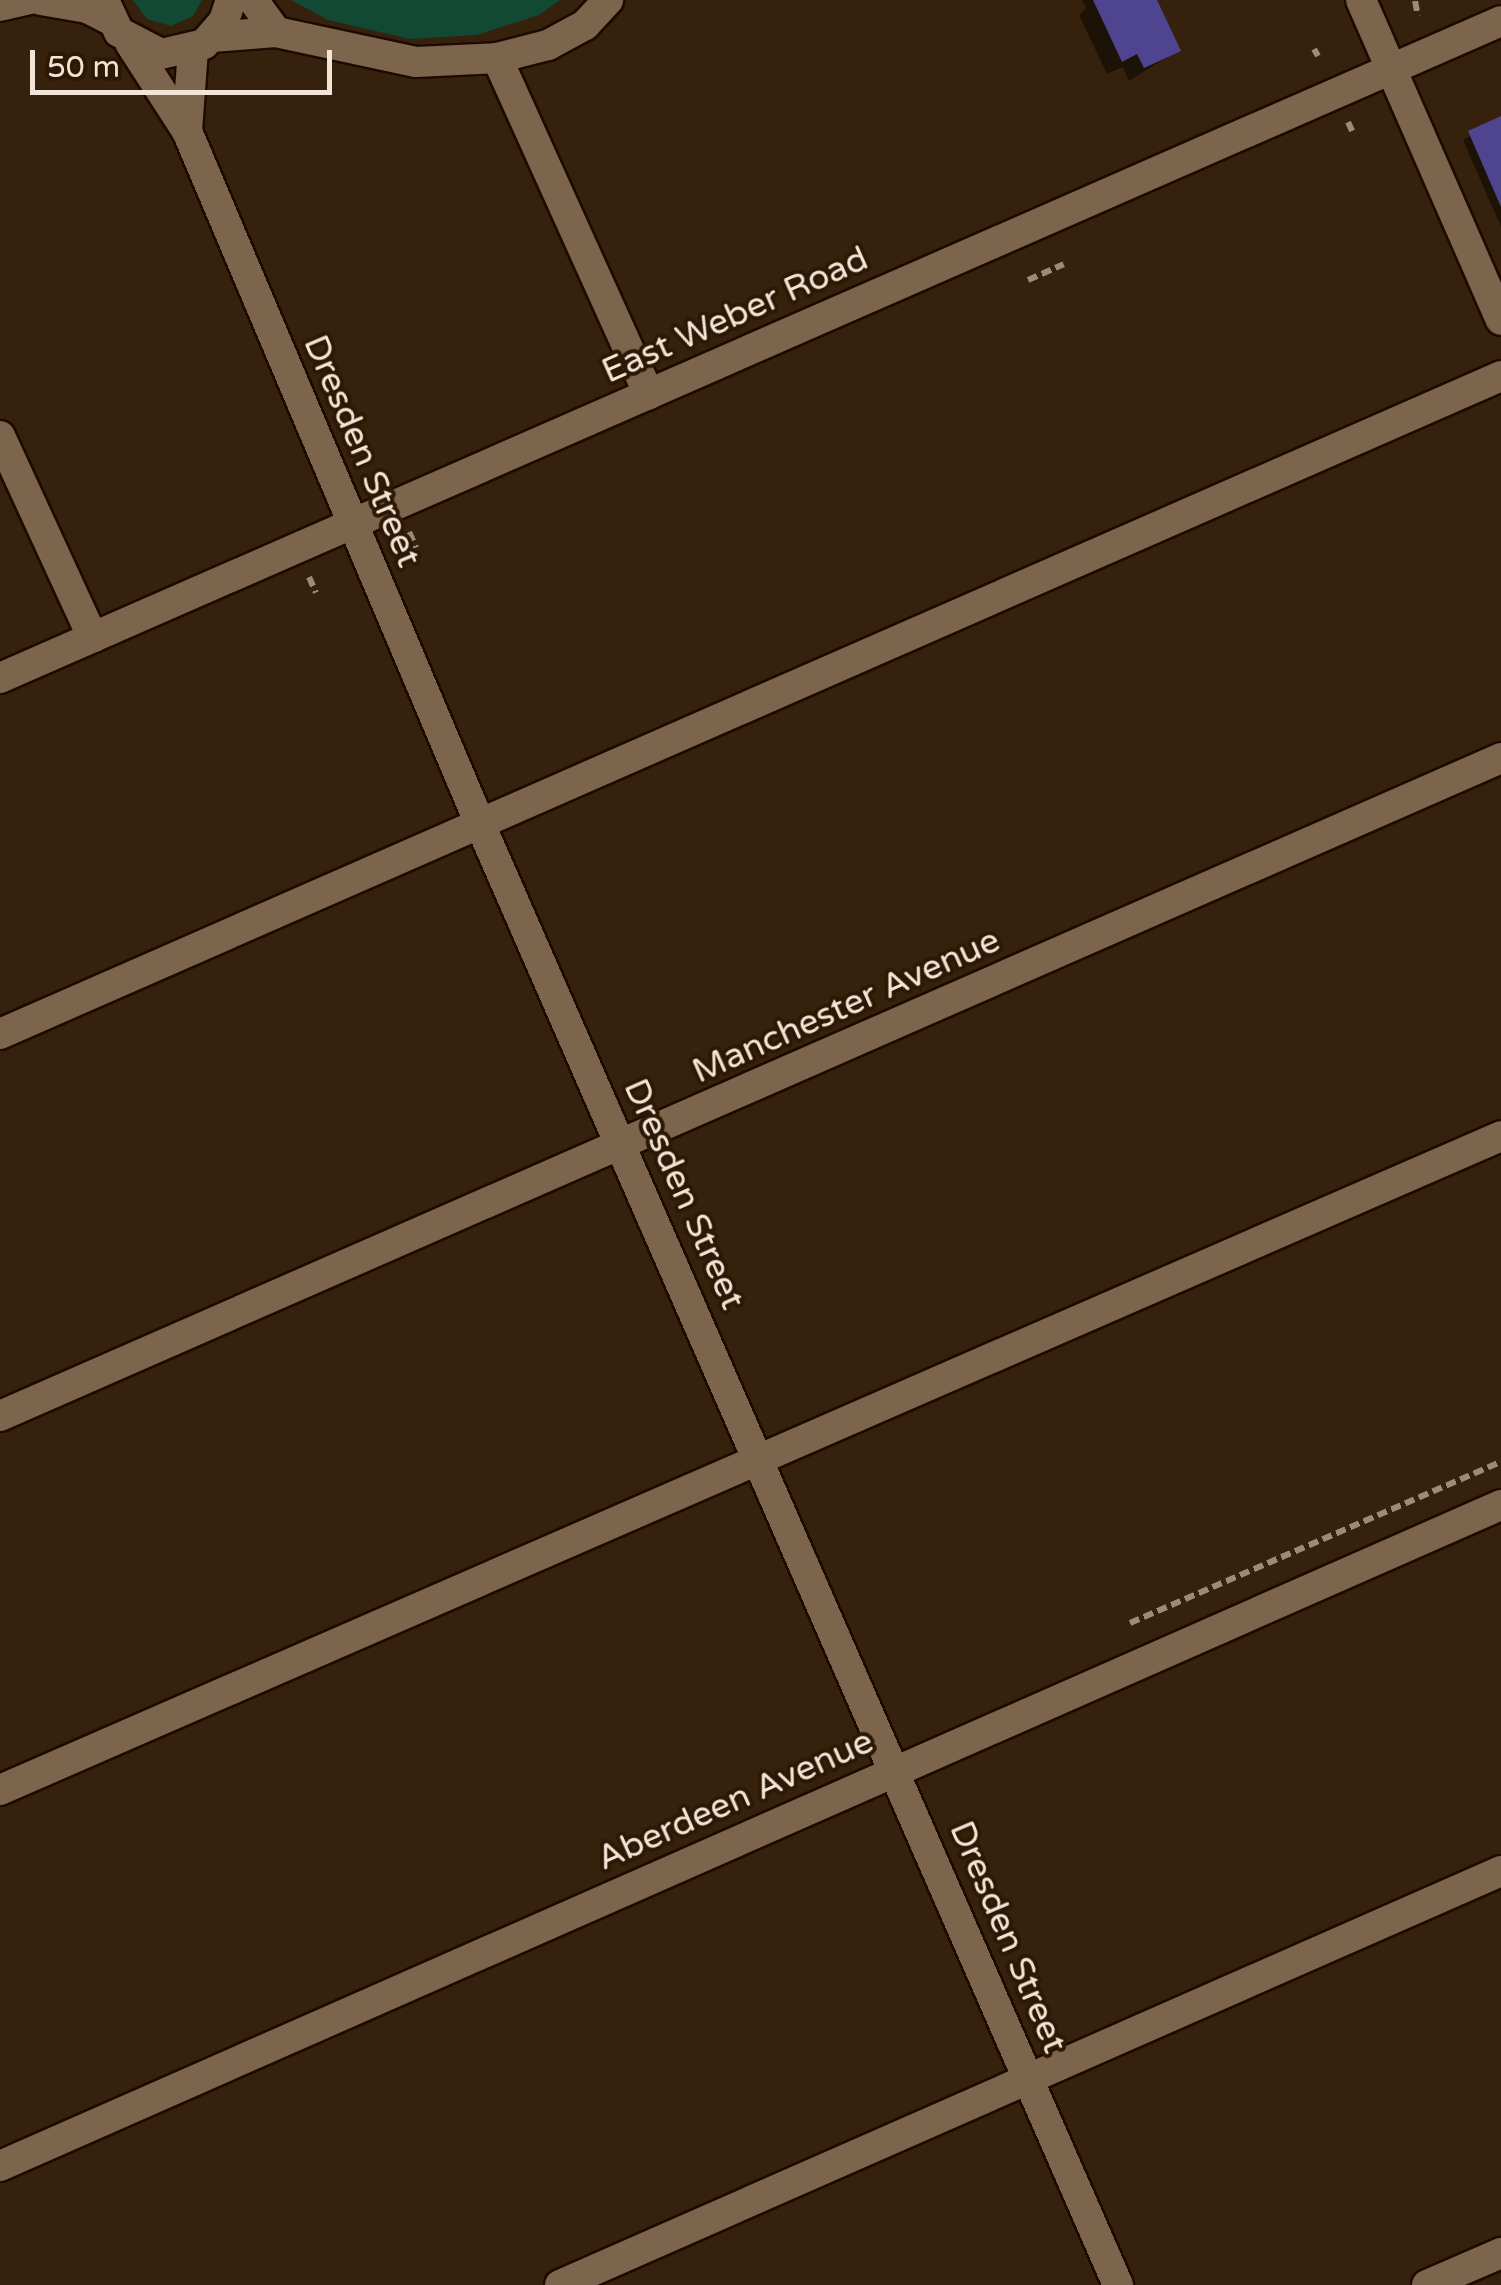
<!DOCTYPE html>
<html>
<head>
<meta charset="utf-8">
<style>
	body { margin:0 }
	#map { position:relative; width:1501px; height:2285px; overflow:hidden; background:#36220c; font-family:"Varela Round",sans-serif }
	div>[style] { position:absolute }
	.green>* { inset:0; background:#114934 }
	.shadow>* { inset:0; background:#0007 }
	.building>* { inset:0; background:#4f448f }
	.path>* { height:6px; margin-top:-3px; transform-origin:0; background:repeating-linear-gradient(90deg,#9b8b7a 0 10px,transparent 0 15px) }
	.roads { filter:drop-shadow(2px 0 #1d0a00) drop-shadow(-2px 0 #1d0a00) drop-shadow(0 2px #1d0a00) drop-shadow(0 -2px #1d0a00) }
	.minor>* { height:30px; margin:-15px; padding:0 15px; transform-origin:15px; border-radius:15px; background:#7c644d }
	span { translate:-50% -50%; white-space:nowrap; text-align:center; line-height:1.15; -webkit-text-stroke:8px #2c1803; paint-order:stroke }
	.street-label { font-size:35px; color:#f2e4d7 }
	.scale { position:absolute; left:30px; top:50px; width:302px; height:45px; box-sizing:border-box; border:5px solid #f2e4d7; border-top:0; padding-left:12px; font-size:30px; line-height:35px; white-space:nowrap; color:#f2e4d7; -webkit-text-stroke:8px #2c1803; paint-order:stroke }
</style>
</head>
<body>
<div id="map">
	<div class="green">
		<div style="clip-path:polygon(133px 0,202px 0,193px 16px,171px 26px,147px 19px)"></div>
		<div style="clip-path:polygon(291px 0,560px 0,539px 15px,477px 35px,410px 39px,328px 20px)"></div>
	</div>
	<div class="shadow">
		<div style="clip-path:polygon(1082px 0,1155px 0,1178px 50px,1129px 81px,1123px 67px,1107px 74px,1079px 15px,1086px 8px)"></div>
		<div style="clip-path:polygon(1501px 119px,1501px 227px,1463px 140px)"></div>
	</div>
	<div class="building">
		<div style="clip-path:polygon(1093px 0,1157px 0,1181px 51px,1144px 68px,1137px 54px,1122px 62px)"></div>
		<div style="clip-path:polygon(1501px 116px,1501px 207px,1468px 131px)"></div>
	</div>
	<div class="path">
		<div style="left:1415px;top:1px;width:15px;rotate:79deg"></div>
		<div style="left:1314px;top:49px;width:8px;rotate:60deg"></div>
		<div style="left:1348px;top:122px;width:14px;rotate:65deg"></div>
		<div style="left:1028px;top:280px;width:39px;rotate:-24deg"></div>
		<div style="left:409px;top:532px;width:17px;rotate:65deg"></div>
		<div style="left:309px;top:577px;width:17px;rotate:66deg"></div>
		<div style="left:1130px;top:1623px;width:404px;rotate:-23.5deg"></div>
	</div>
	<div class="roads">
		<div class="minor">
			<div style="left:41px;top:0;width:47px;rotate:9.9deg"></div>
			<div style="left:87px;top:8px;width:27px;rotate:27deg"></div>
			<div style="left:104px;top:0;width:35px;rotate:65deg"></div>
			<div style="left:119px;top:32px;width:47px;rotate:27.6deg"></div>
			<div style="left:161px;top:54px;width:44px;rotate:-13.1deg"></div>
			<div style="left:204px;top:44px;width:30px;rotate:-49deg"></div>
			<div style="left:224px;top:21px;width:22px;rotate:-72deg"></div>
			<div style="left:253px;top:0;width:39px;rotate:54deg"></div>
			<div style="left:1361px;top:0;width:349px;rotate:66.4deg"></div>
			<div style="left:0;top:6px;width:28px;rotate:-13deg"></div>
			<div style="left:212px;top:37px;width:64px;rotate:-4.5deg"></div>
			<div style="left:276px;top:32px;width:143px;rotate:12.1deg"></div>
			<div style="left:416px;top:62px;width:81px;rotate:-2.8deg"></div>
			<div style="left:497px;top:58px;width:53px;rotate:-14.3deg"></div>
			<div style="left:548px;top:45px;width:42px;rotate:-28.4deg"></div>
			<div style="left:585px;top:25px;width:34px;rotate:-47deg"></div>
			<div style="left:130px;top:43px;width:105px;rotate:57.1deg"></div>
			<div style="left:187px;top:131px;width:752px;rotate:67.08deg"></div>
			<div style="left:480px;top:824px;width:1594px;rotate:66.41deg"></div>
			<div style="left:497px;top:58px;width:369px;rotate:65.7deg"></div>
			<div style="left:187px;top:131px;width:82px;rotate:-85.8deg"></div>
			<div style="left:0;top:436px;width:222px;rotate:65.3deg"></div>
			<div style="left:0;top:678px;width:1638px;rotate:-23.64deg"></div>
			<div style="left:0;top:1034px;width:1639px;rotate:-23.67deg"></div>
			<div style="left:0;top:1416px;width:1639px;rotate:-23.67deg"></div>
			<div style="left:0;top:1790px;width:1637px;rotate:-23.54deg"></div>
			<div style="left:0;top:2166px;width:1640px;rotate:-23.77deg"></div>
			<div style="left:560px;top:2285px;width:1028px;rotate:-23.75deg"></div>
			<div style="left:1427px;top:2285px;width:81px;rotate:-23.4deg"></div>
		</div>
	</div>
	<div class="street-label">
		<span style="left:735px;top:315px;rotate:-24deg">East Weber Road</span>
		<span style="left:362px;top:451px;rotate:67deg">Dresden Street</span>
		<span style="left:846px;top:1006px;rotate:-24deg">Manchester Avenue</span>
		<span style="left:684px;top:1194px;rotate:66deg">Dresden Street</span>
		<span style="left:735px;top:1800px;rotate:-24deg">Aberdeen Avenue</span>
		<span style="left:1008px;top:1937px;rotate:67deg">Dresden Street</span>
	</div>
	<div class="scale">50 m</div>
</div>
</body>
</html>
